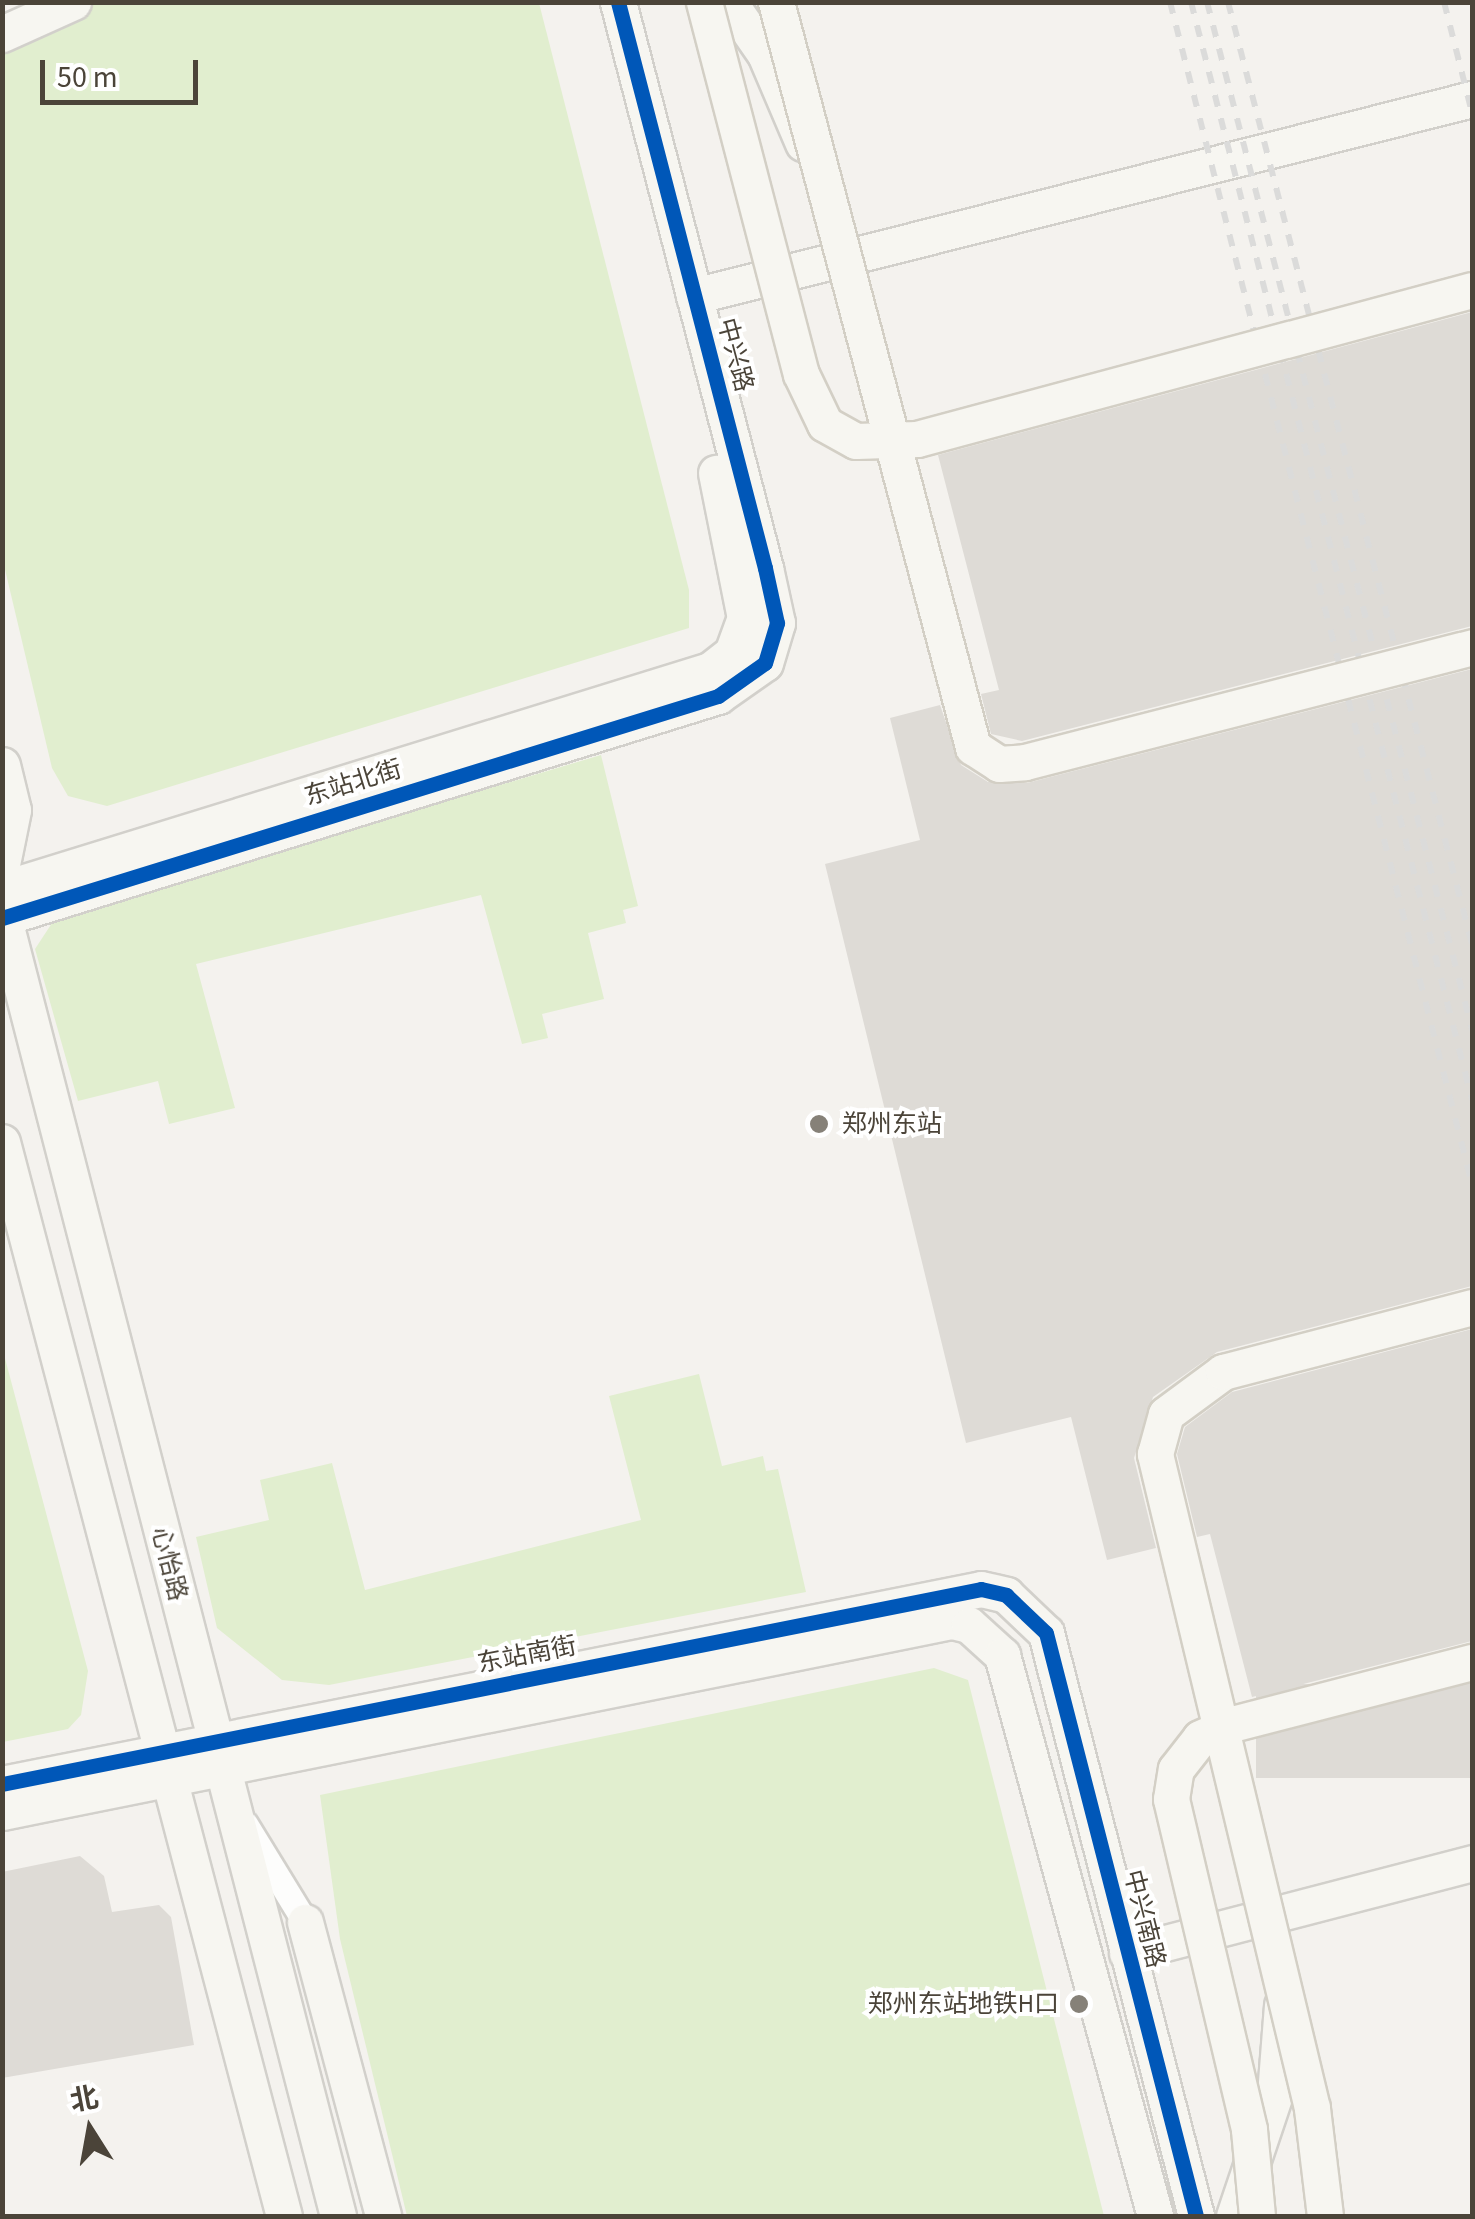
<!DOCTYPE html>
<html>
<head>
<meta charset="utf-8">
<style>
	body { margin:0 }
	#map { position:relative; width:1475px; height:2219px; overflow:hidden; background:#f4f2ee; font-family:"Source Sans 3","Noto Sans SC",sans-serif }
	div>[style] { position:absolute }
	.green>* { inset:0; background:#e1eecf }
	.building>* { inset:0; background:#dedbd6; transform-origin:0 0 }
	.roads { filter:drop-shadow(2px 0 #d2d0cb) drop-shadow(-2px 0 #d2d0cb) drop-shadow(0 2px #d2d0cb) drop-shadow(0 -2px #d2d0cb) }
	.street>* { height:25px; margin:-12.5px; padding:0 12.5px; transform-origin:12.5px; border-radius:12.5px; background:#fdfdfc }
	.secondary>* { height:35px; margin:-17.5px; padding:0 17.5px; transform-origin:17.5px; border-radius:17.5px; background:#f7f6f1 }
	.rail>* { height:6px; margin-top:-3px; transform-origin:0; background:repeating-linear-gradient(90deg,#dbdbda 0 12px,transparent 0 24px) }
	.bridges { filter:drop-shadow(2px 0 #d3cfc5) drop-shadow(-2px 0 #d3cfc5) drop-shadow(0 2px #d3cfc5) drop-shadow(0 -2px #d3cfc5) }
	.secondary-bridge>* { height:35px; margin:-17.5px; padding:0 17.5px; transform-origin:17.5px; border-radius:17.5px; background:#f7f6f1 }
	.cycleway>* { height:15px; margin:-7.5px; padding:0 7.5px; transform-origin:7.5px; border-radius:7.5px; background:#0057b8 }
	.dots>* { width:28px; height:28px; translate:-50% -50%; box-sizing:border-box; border:5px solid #fff; border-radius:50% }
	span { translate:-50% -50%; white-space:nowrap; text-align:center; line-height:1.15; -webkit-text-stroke:8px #fff; paint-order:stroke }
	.street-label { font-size:25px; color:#4b4439 }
	.poi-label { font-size:25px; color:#4b4439 }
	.left { translate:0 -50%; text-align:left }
	.right { translate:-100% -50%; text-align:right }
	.frame { position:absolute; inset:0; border:5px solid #4b4439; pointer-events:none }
	.north { position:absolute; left:40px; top:2079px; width:100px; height:100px; -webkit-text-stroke:8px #fff; paint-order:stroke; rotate:349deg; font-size:28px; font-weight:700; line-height:40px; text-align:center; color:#4b4439 }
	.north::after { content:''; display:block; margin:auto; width:35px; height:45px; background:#4b4439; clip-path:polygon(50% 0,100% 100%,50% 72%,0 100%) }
	.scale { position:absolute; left:40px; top:60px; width:158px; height:45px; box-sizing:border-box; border:5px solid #4b4439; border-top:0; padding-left:12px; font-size:30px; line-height:35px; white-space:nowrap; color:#4b4439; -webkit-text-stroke:8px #fff; paint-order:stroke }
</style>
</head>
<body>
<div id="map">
	<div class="green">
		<div style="clip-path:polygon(39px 2px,539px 3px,689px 590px,689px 628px,107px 806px,68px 796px,52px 768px,3px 561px,2px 19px)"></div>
		<div style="clip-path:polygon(601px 755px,638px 906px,623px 910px,626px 923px,588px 933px,604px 999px,542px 1014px,548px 1038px,522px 1044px,481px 895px,196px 964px,235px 1108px,169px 1124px,158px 1081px,78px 1101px,35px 949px,56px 917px)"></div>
		<div style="clip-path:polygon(2px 1347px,88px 1671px,81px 1715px,68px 1729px,3px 1742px)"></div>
		<div style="clip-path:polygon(699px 1374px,722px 1466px,763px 1456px,766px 1471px,778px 1469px,806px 1592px,329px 1685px,282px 1680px,217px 1628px,196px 1537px,269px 1520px,260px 1480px,332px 1463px,365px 1590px,641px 1520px,609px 1396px)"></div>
		<div style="clip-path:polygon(934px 1668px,968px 1680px,1104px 2216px,407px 2216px,340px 1939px,320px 1795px)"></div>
	</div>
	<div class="building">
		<div style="clip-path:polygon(1472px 312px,1472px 626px,1022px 741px,991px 734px,981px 694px,999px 690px,938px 455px)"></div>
		<div style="clip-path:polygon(1472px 669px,1472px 1286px,1217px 1352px,1153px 1397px,1134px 1458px,1156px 1548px,1107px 1560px,1071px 1417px,966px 1443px,825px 864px,920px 840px,890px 718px,940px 705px,961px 765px,988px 782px,1027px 783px)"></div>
		<div style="clip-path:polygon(1472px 1329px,1472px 1641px,1252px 1697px,1210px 1534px,1197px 1537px,1177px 1454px,1185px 1427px,1232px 1392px)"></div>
		<div style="left:1472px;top:1684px;width:94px;height:216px;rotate:90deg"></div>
		<div style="clip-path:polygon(80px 1856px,104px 1876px,112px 1912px,159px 1905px,171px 1917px,194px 2045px,2px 2078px,2px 1872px)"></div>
	</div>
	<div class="roads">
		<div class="street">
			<div style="left:245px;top:1824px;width:115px;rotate:58.5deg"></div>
		</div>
		<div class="secondary">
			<div style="left:729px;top:2px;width:63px;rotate:55.3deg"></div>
			<div style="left:765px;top:54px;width:97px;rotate:66.9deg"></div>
			<div style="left:2px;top:34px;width:78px;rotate:-24.3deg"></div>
			<div style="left:694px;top:296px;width:803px;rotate:-14.21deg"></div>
			<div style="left:2px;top:765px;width:46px;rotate:76.3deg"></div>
			<div style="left:13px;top:810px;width:55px;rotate:101.5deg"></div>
			<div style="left:2px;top:889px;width:741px;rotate:-17.19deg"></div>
			<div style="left:710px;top:670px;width:28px;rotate:-38deg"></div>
			<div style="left:732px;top:653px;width:37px;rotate:-70deg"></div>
			<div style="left:745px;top:618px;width:148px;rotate:-101.3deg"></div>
			<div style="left:2px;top:911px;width:1348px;rotate:75.56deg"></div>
			<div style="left:2px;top:918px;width:750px;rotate:-17.23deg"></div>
			<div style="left:718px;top:696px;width:57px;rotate:-35.1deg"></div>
			<div style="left:765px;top:663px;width:42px;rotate:-73.3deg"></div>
			<div style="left:777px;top:623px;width:56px;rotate:-102.3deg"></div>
			<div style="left:765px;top:568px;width:585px;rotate:-104.56deg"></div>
			<div style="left:2px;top:1142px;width:1110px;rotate:75.29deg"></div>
			<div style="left:2px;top:1784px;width:998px;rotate:-11.26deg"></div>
			<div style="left:981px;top:1589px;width:26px;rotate:13deg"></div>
			<div style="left:1006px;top:1595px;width:55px;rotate:43.5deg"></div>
			<div style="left:1046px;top:1633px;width:602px;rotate:75.57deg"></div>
			<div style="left:2px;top:1812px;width:969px;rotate:-11.37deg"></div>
			<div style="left:952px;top:1621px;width:17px;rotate:13deg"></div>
			<div style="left:969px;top:1625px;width:45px;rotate:42.3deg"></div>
			<div style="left:1002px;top:1655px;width:581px;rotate:74.74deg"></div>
			<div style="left:305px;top:1922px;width:304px;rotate:75.1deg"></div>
			<div style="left:1127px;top:1953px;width:357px;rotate:-14.6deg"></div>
			<div style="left:1234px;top:2216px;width:129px;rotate:-71.4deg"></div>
			<div style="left:1275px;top:2094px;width:89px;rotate:-85.5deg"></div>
		</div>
	</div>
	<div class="rail">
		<div style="left:1170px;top:2px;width:1220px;rotate:75.67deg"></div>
		<div style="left:1191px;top:2px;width:1133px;rotate:75.64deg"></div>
		<div style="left:1207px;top:2px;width:1062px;rotate:75.54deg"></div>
		<div style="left:1228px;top:2px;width:973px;rotate:75.48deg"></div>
		<div style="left:1444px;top:2px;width:114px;rotate:75.8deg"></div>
	</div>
	<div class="bridges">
		<div class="secondary-bridge">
			<div style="left:704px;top:2px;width:384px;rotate:75.4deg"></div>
			<div style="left:801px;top:374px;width:55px;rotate:64.4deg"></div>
			<div style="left:825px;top:424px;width:35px;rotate:29deg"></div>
			<div style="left:856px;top:441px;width:61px;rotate:-1.9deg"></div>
			<div style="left:917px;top:439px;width:575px;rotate:-15.03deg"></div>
			<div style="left:776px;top:2px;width:771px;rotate:75.19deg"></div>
			<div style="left:973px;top:747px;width:31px;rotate:33deg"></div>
			<div style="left:999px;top:764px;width:26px;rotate:-4deg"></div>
			<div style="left:1025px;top:762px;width:462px;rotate:-14.4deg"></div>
			<div style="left:1257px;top:2216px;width:87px;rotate:-95.3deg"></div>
			<div style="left:1249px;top:2129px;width:339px;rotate:-103.3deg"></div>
			<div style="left:1171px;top:1799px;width:30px;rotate:-81deg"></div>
			<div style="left:1176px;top:1769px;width:39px;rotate:-52deg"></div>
			<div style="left:1200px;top:1738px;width:35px;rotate:-24deg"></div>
			<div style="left:1232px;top:1724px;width:248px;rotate:-14.5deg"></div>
			<div style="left:1325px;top:2216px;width:109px;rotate:-96.9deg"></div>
			<div style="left:1312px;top:2108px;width:673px;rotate:-103.5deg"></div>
			<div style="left:1155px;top:1454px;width:41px;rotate:-74.6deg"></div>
			<div style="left:1166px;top:1414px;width:71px;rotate:-36.4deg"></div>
			<div style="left:1223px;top:1372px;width:257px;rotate:-14.6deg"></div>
		</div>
	</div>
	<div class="cycleway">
		<div style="left:2px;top:918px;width:750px;rotate:-17.23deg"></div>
		<div style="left:718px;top:696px;width:57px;rotate:-35.1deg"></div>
		<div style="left:765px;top:663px;width:42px;rotate:-73.3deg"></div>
		<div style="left:777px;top:623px;width:56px;rotate:-102.3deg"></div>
		<div style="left:765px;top:568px;width:585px;rotate:-104.56deg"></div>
		<div style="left:2px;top:1784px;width:998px;rotate:-11.26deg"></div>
		<div style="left:981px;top:1589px;width:26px;rotate:13deg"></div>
		<div style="left:1006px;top:1595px;width:55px;rotate:43.5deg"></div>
		<div style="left:1046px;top:1633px;width:602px;rotate:75.57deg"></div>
	</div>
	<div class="dots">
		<div style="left:819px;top:1124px;background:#868178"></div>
		<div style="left:1079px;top:2004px;background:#868178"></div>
	</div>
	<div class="street-label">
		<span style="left:735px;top:355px;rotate:75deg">中兴路</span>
		<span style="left:353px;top:783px;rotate:-17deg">东站北街</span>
		<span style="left:169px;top:1564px;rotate:76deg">心怡路</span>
		<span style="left:527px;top:1655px;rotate:-11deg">东站南街</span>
		<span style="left:1144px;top:1919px;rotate:76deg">中兴南路</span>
	</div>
	<div class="poi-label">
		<span class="left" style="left:842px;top:1124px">郑州东站</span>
		<span class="right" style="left:1059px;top:2004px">郑州东站地铁H口</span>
	</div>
	<div class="frame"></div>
	<div class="north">北</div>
	<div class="scale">50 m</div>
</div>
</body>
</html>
